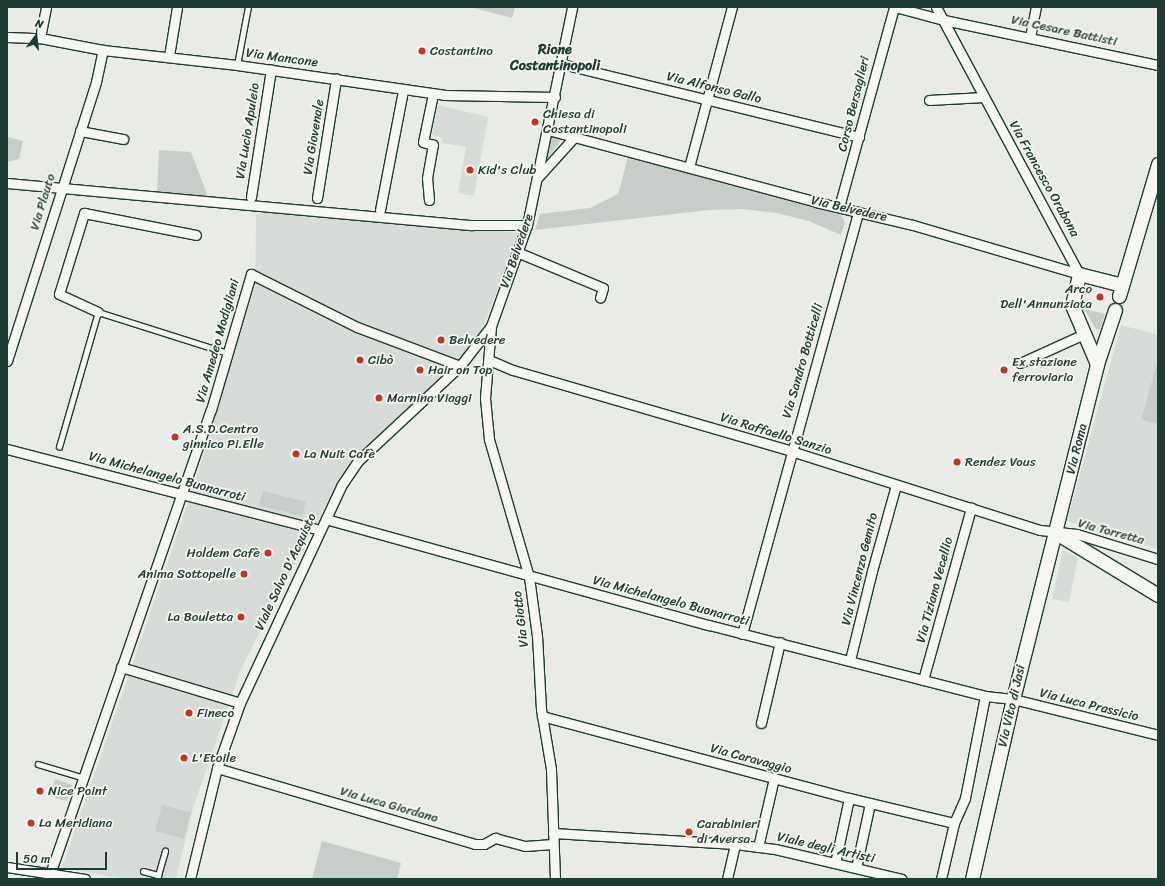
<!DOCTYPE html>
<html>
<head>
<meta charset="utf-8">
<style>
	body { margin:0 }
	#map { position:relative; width:1165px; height:886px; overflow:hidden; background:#e9ebe7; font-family:Sriracha,sans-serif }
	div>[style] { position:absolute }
	.built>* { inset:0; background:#d8dcd8 }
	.green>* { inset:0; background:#c7cec9; transform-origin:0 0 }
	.roads { filter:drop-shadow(1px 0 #1f3d34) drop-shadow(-1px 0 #1f3d34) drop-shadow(0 1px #1f3d34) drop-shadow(0 -1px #1f3d34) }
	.lane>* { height:4.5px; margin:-2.25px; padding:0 2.25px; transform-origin:2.25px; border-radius:2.25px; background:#f6f6f2 }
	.street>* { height:9px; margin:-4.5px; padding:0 4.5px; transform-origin:4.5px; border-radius:4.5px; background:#f6f6f2 }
	.secondary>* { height:13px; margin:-6.5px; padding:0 6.5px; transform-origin:6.5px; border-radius:6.5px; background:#f6f6f2 }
	.dots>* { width:11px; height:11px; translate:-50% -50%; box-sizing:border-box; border:2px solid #f6f6f2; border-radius:50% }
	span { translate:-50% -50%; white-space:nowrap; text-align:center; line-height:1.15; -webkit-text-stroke:3.5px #f6f6f2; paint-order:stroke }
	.street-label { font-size:13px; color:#1f3d34 }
	.poi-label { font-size:13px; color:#1f3d34 }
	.left { translate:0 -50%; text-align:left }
	.right { translate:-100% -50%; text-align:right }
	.neighbourhood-label { font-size:14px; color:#1f3d34; font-weight:700 }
	.frame { position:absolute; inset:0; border:8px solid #1f3d34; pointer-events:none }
	.north { position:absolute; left:16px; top:16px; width:40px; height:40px; -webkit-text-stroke:3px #f6f6f2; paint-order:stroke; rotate:15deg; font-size:11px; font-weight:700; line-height:16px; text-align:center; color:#1f3d34 }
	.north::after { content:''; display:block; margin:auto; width:14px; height:18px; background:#1f3d34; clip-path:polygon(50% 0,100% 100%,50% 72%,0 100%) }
	.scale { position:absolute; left:16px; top:852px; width:91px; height:18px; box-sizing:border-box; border:2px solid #1f3d34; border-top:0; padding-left:5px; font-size:12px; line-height:14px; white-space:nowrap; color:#1f3d34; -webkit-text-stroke:3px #f6f6f2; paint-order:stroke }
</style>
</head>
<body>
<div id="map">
	<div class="built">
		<div style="clip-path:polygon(438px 105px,488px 117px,474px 196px,458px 193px,466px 147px,442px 143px,443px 138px,432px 135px)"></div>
		<div style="clip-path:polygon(274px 211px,521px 233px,478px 338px,462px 358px,354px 459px,327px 502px,241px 669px,193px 808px,176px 879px,126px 879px,62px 868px,194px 486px,255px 286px,256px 214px)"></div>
		<div style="clip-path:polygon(1121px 325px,1158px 335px,1158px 549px,1067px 521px)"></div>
		<div style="clip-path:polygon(1063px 550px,1078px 558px,1069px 602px,1052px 599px)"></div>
	</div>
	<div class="green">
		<div style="clip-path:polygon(470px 7px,515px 7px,512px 18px)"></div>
		<div style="clip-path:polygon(549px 134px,563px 137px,545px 162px)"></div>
		<div style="clip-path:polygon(7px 137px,23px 141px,19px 159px,7px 162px)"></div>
		<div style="clip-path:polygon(159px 150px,191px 152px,208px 197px,157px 195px)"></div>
		<div style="clip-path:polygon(628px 157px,841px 215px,845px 223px,841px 235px,809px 221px,777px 213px,742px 209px,709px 210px,535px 230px,540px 214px,590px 208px,618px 194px)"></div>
		<div style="clip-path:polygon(1084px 309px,1105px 314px,1100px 330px,1096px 329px)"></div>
		<div style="clip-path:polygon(1157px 362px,1158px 362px,1158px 424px,1141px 420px)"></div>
		<div style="left:263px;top:491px;width:44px;height:15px;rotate:14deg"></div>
		<div style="clip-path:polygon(55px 779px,72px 785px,67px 801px,55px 798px,58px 787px,53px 785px)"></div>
		<div style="left:162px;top:805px;width:30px;height:27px;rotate:15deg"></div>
		<div style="clip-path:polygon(322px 841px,401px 863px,397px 879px,312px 879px)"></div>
	</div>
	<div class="roads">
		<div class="lane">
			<div style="left:237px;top:65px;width:59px;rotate:-79.3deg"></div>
			<div style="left:59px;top:447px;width:141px;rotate:-73.9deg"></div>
			<div style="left:98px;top:312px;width:136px;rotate:17.5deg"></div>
			<div style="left:38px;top:764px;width:49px;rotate:16.6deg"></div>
			<div style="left:143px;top:871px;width:16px;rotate:15deg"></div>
			<div style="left:157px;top:879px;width:29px;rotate:-74deg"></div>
		</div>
		<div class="street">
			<div style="left:895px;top:7px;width:51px;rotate:14.9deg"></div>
			<div style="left:944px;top:20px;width:219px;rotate:11.9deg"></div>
			<div style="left:936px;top:7px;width:303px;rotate:61.8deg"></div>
			<div style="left:7px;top:37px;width:33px;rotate:2deg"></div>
			<div style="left:40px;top:38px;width:64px;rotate:10.8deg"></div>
			<div style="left:103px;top:50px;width:135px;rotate:6.4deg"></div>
			<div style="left:237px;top:65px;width:209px;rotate:8.2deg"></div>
			<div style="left:444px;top:95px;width:111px;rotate:1deg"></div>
			<div style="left:1030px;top:37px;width:31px;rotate:-79deg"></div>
			<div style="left:40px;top:38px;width:32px;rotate:-79deg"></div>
			<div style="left:169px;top:56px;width:50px;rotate:-80.7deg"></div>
			<div style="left:562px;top:64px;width:306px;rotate:13.8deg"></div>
			<div style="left:929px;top:100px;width:55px;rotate:-3.1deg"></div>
			<div style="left:548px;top:130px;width:278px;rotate:15deg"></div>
			<div style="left:816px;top:202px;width:100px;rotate:13.3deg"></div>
			<div style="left:913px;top:225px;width:173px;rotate:16.4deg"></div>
			<div style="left:80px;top:131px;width:44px;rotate:10.5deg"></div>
			<div style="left:689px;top:167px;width:166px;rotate:-75deg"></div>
			<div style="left:539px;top:176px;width:55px;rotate:-47.9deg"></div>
			<div style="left:7px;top:183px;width:467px;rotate:5.2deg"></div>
			<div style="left:472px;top:225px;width:55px"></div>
			<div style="left:251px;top:197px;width:129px;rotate:-81.1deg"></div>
			<div style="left:317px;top:198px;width:121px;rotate:-80.9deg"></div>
			<div style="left:429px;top:200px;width:22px;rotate:-95deg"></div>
			<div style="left:427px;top:178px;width:34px;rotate:-80deg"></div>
			<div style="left:433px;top:145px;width:10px;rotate:-163deg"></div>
			<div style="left:423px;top:142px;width:49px;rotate:-78.2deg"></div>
			<div style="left:839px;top:207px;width:207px;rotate:-74.6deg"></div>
			<div style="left:380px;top:210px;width:122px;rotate:-79.1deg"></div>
			<div style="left:517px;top:252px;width:93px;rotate:22.7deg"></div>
			<div style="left:603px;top:288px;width:10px;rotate:107deg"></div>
			<div style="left:98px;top:312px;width:43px;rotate:-155.2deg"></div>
			<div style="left:59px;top:294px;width:85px;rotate:-72.8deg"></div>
			<div style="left:84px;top:213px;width:114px;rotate:11.1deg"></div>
			<div style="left:489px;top:360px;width:26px;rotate:23deg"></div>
			<div style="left:513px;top:370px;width:290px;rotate:16.2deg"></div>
			<div style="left:791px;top:451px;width:261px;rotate:17.6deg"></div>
			<div style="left:1040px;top:530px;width:37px;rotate:6deg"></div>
			<div style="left:1077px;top:534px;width:85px;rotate:17.2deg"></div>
			<div style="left:7px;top:361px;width:293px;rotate:-72.3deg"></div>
			<div style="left:96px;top:82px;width:33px;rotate:-78deg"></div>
			<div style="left:1020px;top:363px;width:70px;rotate:-24.4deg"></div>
			<div style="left:7px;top:449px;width:323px;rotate:14.5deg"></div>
			<div style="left:326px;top:519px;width:397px;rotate:15.5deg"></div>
			<div style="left:709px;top:625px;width:285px;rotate:14.4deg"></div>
			<div style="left:985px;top:696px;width:28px;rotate:6deg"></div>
			<div style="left:1013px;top:699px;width:149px;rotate:13.9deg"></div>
			<div style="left:742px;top:634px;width:438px;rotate:-74.6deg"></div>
			<div style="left:850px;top:660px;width:92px;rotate:-76.1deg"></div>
			<div style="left:872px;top:571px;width:89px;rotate:-74.4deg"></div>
			<div style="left:121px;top:667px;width:124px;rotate:16.8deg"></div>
			<div style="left:923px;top:680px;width:179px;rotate:-74.4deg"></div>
			<div style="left:542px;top:716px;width:318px;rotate:15deg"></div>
			<div style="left:849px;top:798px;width:108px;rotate:13.4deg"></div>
			<div style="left:761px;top:723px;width:83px;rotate:-76.8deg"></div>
			<div style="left:217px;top:768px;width:269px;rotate:16.4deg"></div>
			<div style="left:475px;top:844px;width:9px"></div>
			<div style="left:484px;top:844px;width:13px;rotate:-29deg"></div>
			<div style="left:495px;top:838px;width:31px;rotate:15deg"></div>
			<div style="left:525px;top:846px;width:28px;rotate:-4deg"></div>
			<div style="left:553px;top:833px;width:182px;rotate:3.5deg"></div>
			<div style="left:735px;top:844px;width:40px;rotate:7.1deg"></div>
			<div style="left:775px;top:849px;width:130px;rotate:13.3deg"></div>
			<div style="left:758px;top:847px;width:71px;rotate:-76.9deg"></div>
			<div style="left:835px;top:863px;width:66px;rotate:-77.8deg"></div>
			<div style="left:7px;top:867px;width:79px;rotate:8.7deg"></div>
			<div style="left:856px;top:868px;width:66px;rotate:-77.8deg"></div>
			<div style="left:50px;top:874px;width:491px;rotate:-70.9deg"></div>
			<div style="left:211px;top:410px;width:142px;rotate:-73.6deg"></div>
			<div style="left:251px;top:274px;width:119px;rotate:26.6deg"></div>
			<div style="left:357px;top:327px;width:110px;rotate:20.7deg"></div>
			<div style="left:190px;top:879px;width:114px;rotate:-76.3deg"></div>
			<div style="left:217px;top:768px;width:69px;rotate:-70.5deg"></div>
			<div style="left:240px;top:703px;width:239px;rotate:-65deg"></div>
			<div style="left:341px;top:486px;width:30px;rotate:-56deg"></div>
			<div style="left:358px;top:461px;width:139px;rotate:-43deg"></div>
			<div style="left:460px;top:366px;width:51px;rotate:-52.2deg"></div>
			<div style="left:555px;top:879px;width:110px;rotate:-92.1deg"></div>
			<div style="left:551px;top:769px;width:61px;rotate:-99.5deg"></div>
			<div style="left:541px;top:709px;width:73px;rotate:-93.1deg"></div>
			<div style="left:537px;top:636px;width:60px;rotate:-97.7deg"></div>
			<div style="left:529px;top:577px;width:144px;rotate:-106.2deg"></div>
			<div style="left:489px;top:439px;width:41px;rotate:-95.6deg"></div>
			<div style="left:485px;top:398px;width:72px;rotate:-85.2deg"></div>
			<div style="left:491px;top:326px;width:107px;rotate:-70.4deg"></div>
			<div style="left:527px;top:225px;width:223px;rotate:-78.3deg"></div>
			<div style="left:727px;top:879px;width:36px;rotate:-77deg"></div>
			<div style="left:941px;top:879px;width:57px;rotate:-76.9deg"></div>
			<div style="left:954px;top:823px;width:27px;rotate:-66deg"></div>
			<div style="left:965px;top:798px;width:104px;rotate:-78.9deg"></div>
		</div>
		<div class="secondary">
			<div style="left:1119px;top:296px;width:138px;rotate:-73.5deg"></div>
			<div style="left:1097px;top:364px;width:64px;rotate:-113deg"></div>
			<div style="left:1072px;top:305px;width:32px;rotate:-77deg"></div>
			<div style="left:1079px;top:274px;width:44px;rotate:14.3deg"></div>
			<div style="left:1056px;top:533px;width:119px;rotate:31.3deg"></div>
			<div style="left:972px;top:879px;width:185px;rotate:-77.2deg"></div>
			<div style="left:1013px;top:699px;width:345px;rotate:-75.9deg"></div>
			<div style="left:1097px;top:364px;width:57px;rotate:-71.6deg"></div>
		</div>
	</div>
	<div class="dots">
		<div style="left:422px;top:51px;background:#c8321e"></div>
		<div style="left:535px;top:122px;background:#c8321e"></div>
		<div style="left:470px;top:170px;background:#c8321e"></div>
		<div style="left:1100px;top:297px;background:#c8321e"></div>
		<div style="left:441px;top:340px;background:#c8321e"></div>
		<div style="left:360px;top:360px;background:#c8321e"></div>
		<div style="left:420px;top:370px;background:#c8321e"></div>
		<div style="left:1004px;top:370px;background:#c8321e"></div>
		<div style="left:379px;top:398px;background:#c8321e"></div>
		<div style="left:175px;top:437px;background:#c8321e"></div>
		<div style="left:296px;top:454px;background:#c8321e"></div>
		<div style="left:957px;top:462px;background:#c8321e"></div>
		<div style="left:268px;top:553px;background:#c8321e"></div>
		<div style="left:244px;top:574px;background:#c8321e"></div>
		<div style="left:241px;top:617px;background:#c8321e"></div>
		<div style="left:189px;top:713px;background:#c8321e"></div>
		<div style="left:184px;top:758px;background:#c8321e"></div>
		<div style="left:40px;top:791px;background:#c8321e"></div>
		<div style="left:31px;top:823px;background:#c8321e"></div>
		<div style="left:689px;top:832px;background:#c8321e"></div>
	</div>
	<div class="street-label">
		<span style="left:1064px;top:31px;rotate:12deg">Via Cesare Battisti</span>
		<span style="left:282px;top:58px;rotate:8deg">Via Mancone</span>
		<span style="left:714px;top:88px;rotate:14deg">Via Alfonso Gallo</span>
		<span style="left:854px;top:104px;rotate:-76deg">Corso Bersaglieri</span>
		<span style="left:248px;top:131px;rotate:-81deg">Via Lucio Apuleio</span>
		<span style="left:314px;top:137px;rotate:-81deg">Via Giovenale</span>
		<span style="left:1044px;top:179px;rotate:61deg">Via Francesco Orabona</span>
		<span style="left:43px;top:202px;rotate:-73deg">Via Plauto</span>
		<span style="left:849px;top:209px;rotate:13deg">Via Belvedere</span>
		<span style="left:517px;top:251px;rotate:-71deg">Via Belvedere</span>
		<span style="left:218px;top:341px;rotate:-74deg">Via Amedeo Modigliani</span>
		<span style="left:803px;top:361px;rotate:-74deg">Via Sandro Botticelli</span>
		<span style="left:776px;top:434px;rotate:17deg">Via Raffaello Sanzio</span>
		<span style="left:1077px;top:449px;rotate:-76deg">Via Roma</span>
		<span style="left:167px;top:477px;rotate:15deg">Via Michelangelo Buonarroti</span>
		<span style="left:1111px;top:532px;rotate:15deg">Via Torretta</span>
		<span style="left:860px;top:569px;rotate:-76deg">Via Vincenzo Gemito</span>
		<span style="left:286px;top:572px;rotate:-65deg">Viale Salvo D'Acquisto</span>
		<span style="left:935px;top:590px;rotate:-75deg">Via Tiziano Vecellio</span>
		<span style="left:671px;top:601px;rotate:15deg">Via Michelangelo Buonarroti</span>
		<span style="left:521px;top:619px;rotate:-97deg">Via Giotto</span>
		<span style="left:1089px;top:705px;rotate:14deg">Via Luca Prassicio</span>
		<span style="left:1012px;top:706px;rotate:-77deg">Via Vito di Jasi</span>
		<span style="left:751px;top:759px;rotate:15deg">Via Caravaggio</span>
		<span style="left:389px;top:805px;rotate:16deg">Via Luca Giordano</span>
		<span style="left:826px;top:848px;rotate:13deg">Viale degli Artisti</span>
	</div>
	<div class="poi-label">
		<span class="left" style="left:430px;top:51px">Costantino</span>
		<span class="left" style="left:543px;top:122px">Chiesa di<br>Costantinopoli</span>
		<span class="left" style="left:478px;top:170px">Kid's Club</span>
		<span class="right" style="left:1092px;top:297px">Arco<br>Dell'Annunziata</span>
		<span class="left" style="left:449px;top:340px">Belvedere</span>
		<span class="left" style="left:368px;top:360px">Cibò</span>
		<span class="left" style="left:1012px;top:370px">Ex stazione<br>ferroviaria</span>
		<span class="left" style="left:428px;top:370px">Hair on Top</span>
		<span class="left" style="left:387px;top:398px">Marnina Viaggi</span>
		<span class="left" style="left:183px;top:437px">A.S.D.Centro<br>ginnico Pi.Elle</span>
		<span class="left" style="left:304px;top:454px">La Nuit Cafè</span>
		<span class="left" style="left:965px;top:462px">Rendez Vous</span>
		<span class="right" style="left:260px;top:553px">Holdem Cafè</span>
		<span class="right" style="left:236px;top:574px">Anima Sottopelle</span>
		<span class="right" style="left:233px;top:617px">La Bouletta</span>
		<span class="left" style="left:197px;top:713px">Fineco</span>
		<span class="left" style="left:192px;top:758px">L'Etoile</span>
		<span class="left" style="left:48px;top:791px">Nice Point</span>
		<span class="left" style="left:39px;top:823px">La Meridiana</span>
		<span class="left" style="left:697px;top:832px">Carabinieri<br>di Aversa</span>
	</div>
	<div class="neighbourhood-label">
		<span style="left:555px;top:58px">Rione<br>Costantinopoli</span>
	</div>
	<div class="frame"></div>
	<div class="north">N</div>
	<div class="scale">50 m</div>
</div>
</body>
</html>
